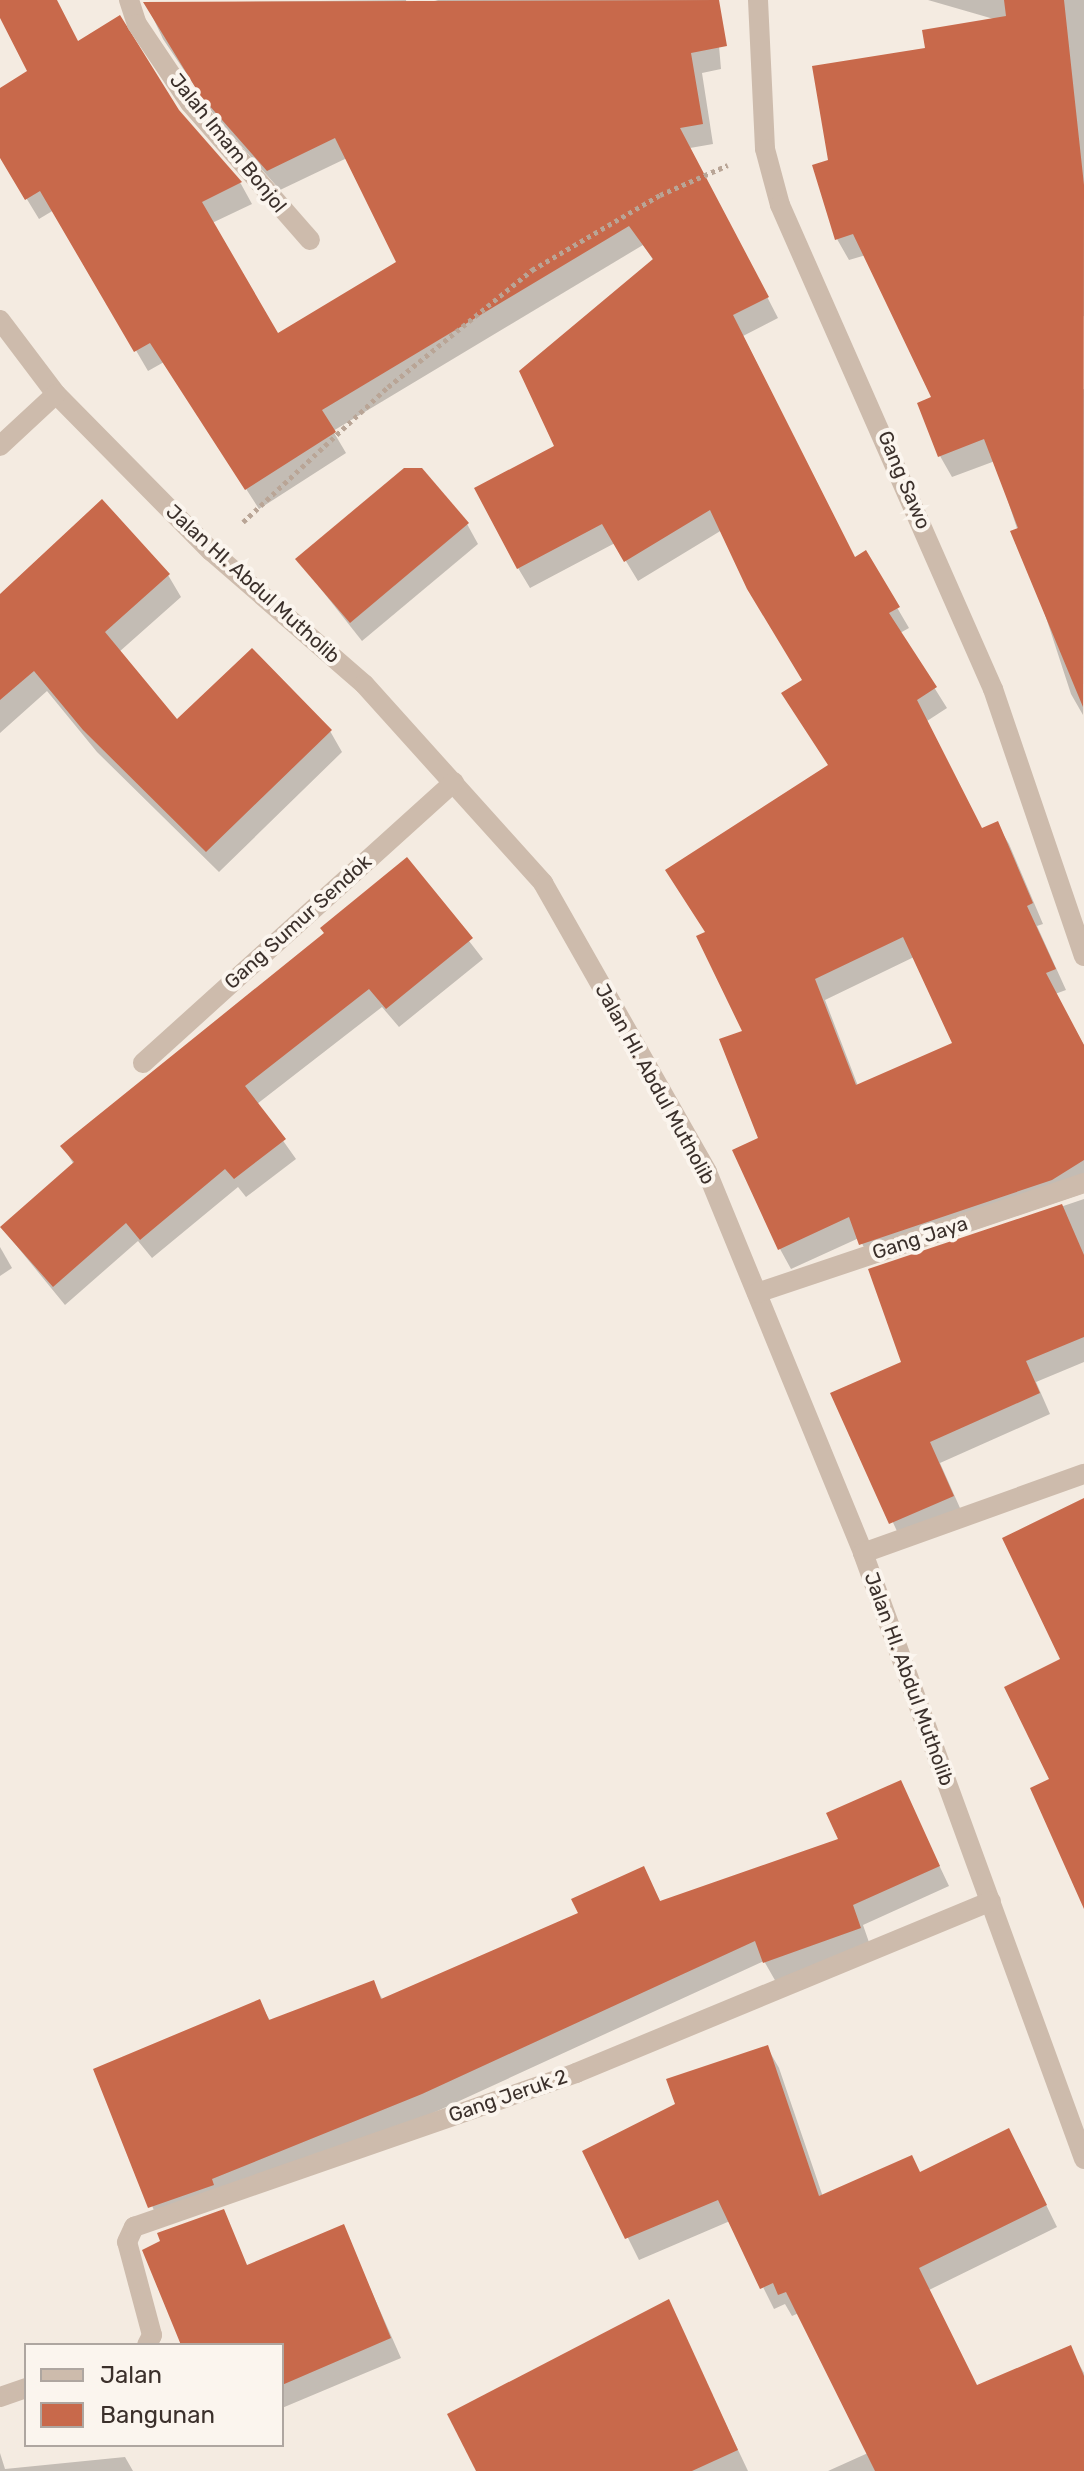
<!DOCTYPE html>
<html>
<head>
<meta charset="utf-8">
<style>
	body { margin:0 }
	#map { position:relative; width:1084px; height:2471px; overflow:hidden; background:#f4ebe1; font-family:Rubik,sans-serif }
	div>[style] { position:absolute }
	.shadow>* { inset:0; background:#0003 }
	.building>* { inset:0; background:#c8694b }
	.path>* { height:5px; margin-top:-2.5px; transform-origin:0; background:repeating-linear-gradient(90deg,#b9a596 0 4px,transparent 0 8px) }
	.minor>* { height:20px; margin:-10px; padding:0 10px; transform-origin:10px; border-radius:10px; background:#cdbbac }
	span { translate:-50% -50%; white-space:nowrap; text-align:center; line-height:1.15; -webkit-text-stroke:8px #fbf5ee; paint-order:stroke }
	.street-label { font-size:20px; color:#3b302b }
	.legend { position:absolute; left:24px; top:2343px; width:260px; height:104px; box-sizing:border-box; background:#fbf5ee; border:2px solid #aea6a0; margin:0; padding:10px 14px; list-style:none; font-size:24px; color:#3b302b }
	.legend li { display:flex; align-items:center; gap:16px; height:40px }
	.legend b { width:40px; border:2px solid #aea6a0 }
</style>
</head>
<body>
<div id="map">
	<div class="shadow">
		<div style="clip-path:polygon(evenodd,0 0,56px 0,78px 43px,178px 111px,241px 184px,252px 204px,212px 223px,277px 336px,399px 262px,347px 158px,280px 190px,215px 116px,163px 39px,146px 3px,406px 0,408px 10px,438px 0,715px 0,721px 69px,702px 73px,713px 144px,690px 148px,778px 318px,743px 336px,855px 559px,865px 553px,909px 628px,900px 633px,947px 708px,927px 721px,982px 830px,997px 824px,1009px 844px,1043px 924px,1037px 926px,1066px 990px,1055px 994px,1084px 1045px,1084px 1193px,873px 1264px,859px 1238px,791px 1269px,780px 1249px,745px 1032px,707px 933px,829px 767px,804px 681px,722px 530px,638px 581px,615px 543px,530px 588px,518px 568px,556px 447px,654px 261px,643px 245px,333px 431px,346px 453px,259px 509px,164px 362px,148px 371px,54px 210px,39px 219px,0 155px,0 90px,30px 72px,0 13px,0 0,914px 957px,954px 1044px,858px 1086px,825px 1000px,914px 957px)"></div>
		<div style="clip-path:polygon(928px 0,1084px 0,1084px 316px,1024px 329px,1053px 400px,1084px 389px,1083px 715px,1071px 694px,995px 461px,952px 477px,940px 456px,934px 398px,866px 255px,849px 260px,837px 239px,830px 161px,1039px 32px)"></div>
		<div style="clip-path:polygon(467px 524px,478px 544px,362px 641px,298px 560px)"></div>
		<div style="clip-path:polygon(168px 575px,181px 597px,119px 652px,177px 722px,330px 731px,342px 752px,219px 872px,97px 752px,47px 691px,0 733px,0 596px)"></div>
		<div style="clip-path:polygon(406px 860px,483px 959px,399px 1027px,382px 1007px,257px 1104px,296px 1159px,246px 1197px,238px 1187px,152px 1258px,138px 1241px,65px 1305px,2px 1228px,74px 1165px,63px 1146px,326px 935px)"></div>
		<div style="clip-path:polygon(1084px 1199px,1084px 1362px,1036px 1382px,1050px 1414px,940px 1463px,964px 1517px,903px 1544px,833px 1394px,904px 1363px,871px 1271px)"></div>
		<div style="clip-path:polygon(0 1247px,12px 1268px,0 1276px)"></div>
		<div style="clip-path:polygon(900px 1783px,949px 1886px,863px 1925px,871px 1948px,776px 1982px,764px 1961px,433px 2113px,161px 2227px,95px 2070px,259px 2002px,271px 2022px,373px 1983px,383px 2000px,580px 1914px,643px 1868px,661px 1903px,841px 1840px)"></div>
		<div style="clip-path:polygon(767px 2047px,779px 2068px,823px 2197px,1020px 2152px,1057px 2227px,929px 2290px,977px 2387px,1070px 2348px,1084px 2373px,1084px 2471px,828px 2471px,868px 2453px,799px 2313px,792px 2316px,785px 2304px,774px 2309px,730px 2221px,639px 2260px,585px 2152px,677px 2105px)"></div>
		<div style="clip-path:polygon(343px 2227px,401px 2358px,282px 2408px,282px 2345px,181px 2345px,234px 2273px)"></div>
		<div style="clip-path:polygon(668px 2302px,748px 2471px,479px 2471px)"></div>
		<div style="clip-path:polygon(0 2453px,5px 2469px,125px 2457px,133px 2471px,0 2471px)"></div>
	</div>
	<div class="building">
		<div style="clip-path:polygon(evenodd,0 0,57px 0,78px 41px,120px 15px,179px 110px,242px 182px,202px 202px,278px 333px,396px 262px,335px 138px,267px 171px,200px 95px,143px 2px,719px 0,727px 46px,691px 53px,703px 124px,680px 128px,769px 297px,733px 315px,855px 557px,866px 550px,900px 607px,889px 613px,937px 687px,917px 700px,982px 828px,998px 821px,1033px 903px,1027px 906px,1056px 969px,1046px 973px,1084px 1045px,1084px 1160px,1052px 1180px,859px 1245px,849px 1217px,778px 1250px,732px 1150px,758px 1138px,719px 1039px,742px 1031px,696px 936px,705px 932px,665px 870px,828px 765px,781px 693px,802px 680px,747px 589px,710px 510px,624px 562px,602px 524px,517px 569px,474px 488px,554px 446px,519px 371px,653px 259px,629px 226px,322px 410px,336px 432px,245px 490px,150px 343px,134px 352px,40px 191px,25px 200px,0 158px,0 88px,27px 71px,0 18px,0 0,903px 937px,952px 1043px,856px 1085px,815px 979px,903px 937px)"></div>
		<div style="clip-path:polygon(1004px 0,1064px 0,1084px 185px,1083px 707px,1010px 531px,1018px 528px,984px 439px,938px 457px,917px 403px,931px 397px,853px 234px,835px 240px,812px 165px,828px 160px,812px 66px,925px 48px,922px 30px,1006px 16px)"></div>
		<div style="clip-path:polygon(404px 468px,422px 468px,469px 523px,350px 623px,295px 559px)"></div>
		<div style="clip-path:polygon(102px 499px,170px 574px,105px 632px,177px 719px,252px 648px,332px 730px,206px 852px,83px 730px,34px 671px,0 700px,0 594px)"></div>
		<div style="clip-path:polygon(407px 857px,473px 938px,386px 1009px,369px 989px,245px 1086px,286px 1139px,234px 1179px,225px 1169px,140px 1240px,126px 1223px,53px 1287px,0 1227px,74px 1162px,60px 1146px,324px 933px,320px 928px)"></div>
		<div style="clip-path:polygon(1062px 1204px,1084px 1255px,1084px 1337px,1026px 1361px,1040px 1393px,930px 1442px,954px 1496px,889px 1524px,830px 1393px,901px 1362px,868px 1269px)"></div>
		<div style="clip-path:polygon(1084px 1498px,1084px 1909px,1030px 1788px,1049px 1779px,1004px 1687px,1060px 1659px,1002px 1538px)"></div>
		<div style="clip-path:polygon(901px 1780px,940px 1866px,853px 1905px,861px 1928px,763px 1963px,755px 1941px,422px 2094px,212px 2179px,214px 2185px,148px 2208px,93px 2069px,260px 1999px,269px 2020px,374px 1980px,381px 1999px,578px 1913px,571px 1899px,644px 1866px,660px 1901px,838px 1839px,826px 1813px)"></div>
		<div style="clip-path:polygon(768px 2045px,819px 2196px,912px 2155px,920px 2172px,1009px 2128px,1047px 2205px,919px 2268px,977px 2385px,1071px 2345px,1084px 2376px,1084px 2471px,875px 2471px,786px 2292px,778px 2295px,773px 2283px,760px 2289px,718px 2200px,625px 2239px,582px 2151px,675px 2104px,666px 2079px)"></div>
		<div style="clip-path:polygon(224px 2209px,247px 2265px,344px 2224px,391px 2338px,282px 2385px,282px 2345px,181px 2345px,142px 2250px,160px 2241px,157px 2233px)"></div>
		<div style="clip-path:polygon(669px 2299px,738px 2450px,692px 2471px,476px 2471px,447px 2414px)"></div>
	</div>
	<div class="path">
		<div style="left:243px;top:522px;width:198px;rotate:-43deg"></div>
		<div style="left:388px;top:387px;width:186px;rotate:-39.1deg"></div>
		<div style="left:532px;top:270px;width:148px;rotate:-30.4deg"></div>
		<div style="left:660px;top:195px;width:74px;rotate:-23.8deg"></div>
	</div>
	<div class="minor">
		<div style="left:129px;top:0;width:25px;rotate:72deg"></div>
		<div style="left:137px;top:24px;width:95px;rotate:56.1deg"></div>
		<div style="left:190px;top:103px;width:182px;rotate:48.8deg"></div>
		<div style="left:758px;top:0;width:149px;rotate:87.3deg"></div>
		<div style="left:765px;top:149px;width:58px;rotate:75deg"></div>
		<div style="left:780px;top:205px;width:529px;rotate:66.25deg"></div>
		<div style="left:993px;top:689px;width:282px;rotate:71.2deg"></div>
		<div style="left:0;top:320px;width:93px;rotate:52.9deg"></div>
		<div style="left:56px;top:394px;width:221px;rotate:45.4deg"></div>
		<div style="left:211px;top:551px;width:203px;rotate:41deg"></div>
		<div style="left:364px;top:684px;width:268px;rotate:48deg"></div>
		<div style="left:543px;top:883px;width:332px;rotate:60.4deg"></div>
		<div style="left:707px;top:1172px;width:412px;rotate:67.7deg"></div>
		<div style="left:863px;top:1553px;width:645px;rotate:69.96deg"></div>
		<div style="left:0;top:446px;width:76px;rotate:-42.9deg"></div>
		<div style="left:143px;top:1063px;width:419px;rotate:-42.1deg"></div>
		<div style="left:757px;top:1293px;width:345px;rotate:-18.6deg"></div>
		<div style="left:863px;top:1553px;width:235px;rotate:-19.7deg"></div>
		<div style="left:147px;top:2345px;width:11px;rotate:-63deg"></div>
		<div style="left:152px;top:2335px;width:96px;rotate:-105deg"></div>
		<div style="left:127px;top:2242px;width:17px;rotate:-65deg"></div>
		<div style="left:134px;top:2227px;width:468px;rotate:-19.2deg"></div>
		<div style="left:576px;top:2073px;width:449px;rotate:-22.5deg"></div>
		<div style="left:0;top:2397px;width:28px;rotate:-19deg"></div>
	</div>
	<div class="street-label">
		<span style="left:228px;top:143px;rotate:51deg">Jalah Imam Bonjol</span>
		<span style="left:904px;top:480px;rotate:67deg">Gang Sawo</span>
		<span style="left:253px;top:584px;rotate:42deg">Jalan HI. Abdul Mutholib</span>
		<span style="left:298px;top:922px;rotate:-42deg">Gang Sumur Sendok</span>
		<span style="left:655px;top:1084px;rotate:61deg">Jalan HI. Abdul Mutholib</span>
		<span style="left:920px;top:1238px;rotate:-18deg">Gang Jaya</span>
		<span style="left:909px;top:1679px;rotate:70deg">Jalan HI. Abdul Mutholib</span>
		<span style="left:508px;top:2096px;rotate:-19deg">Gang Jeruk 2</span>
	</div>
	<ul class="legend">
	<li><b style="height:10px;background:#cdbbac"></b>Jalan</li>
	<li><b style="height:22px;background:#c8694b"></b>Bangunan</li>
	</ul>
</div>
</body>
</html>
